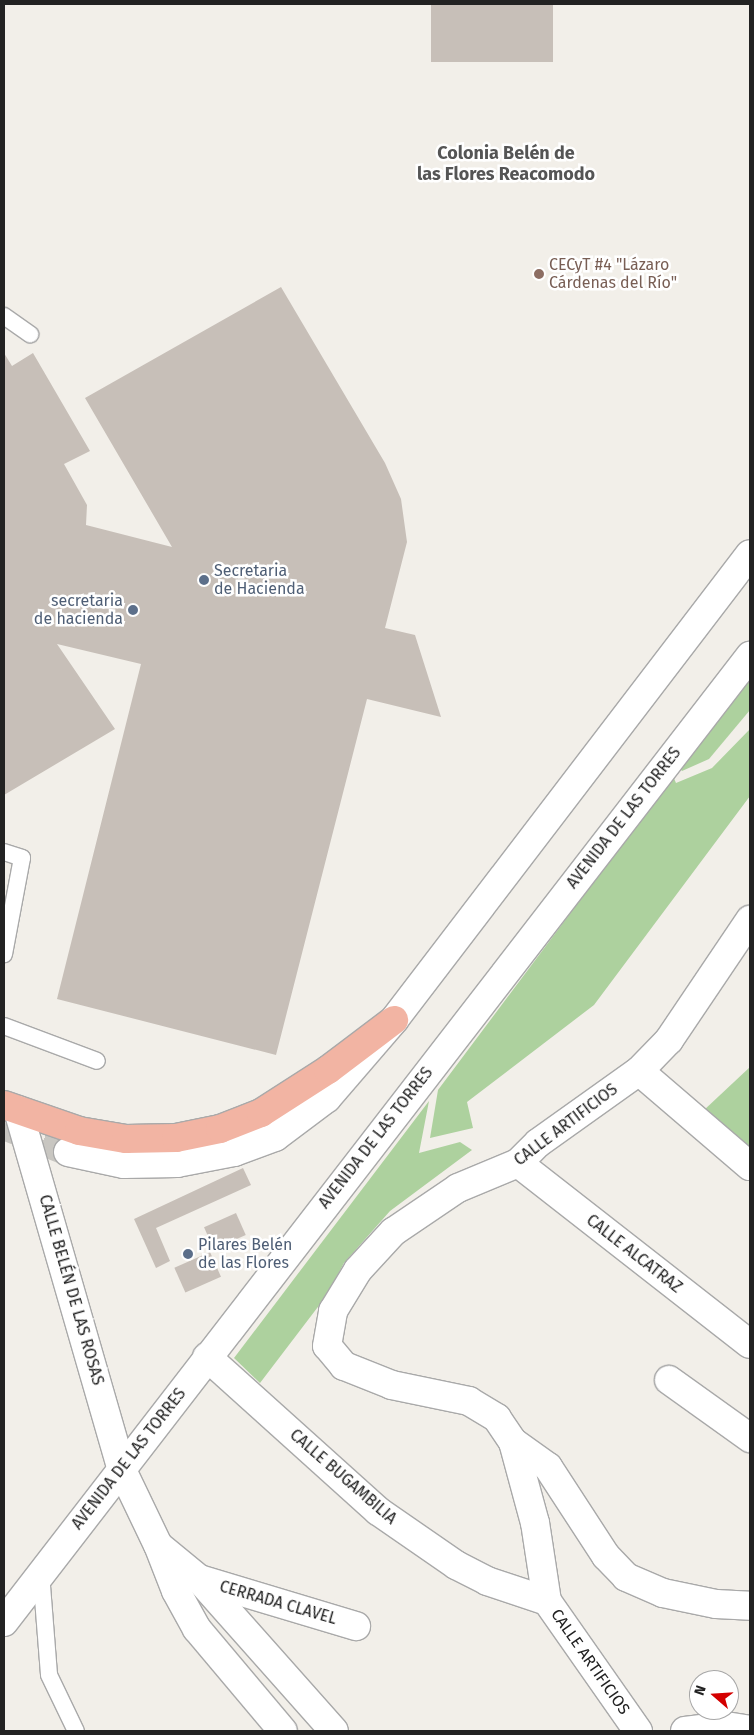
<!DOCTYPE html>
<html>
<head>
<meta charset="utf-8">
<style>
	body { margin:0 }
	#map { position:relative; width:754px; height:1735px; overflow:hidden; background:#f2efe9; font-family:"Fira Sans",sans-serif }
	div>[style] { position:absolute }
	.forest>* { inset:0; background:#add19e }
	.building>* { inset:0; background:#c7bfb8; transform-origin:0 0 }
	.tertiary-tunnel>* { height:28px; margin-top:-14px; transform-origin:0; background:repeating-linear-gradient(90deg,#c8c6c1 0 28px,transparent 0 42px) }
	.roads { filter:drop-shadow(1px 0 #a9a9a9) drop-shadow(-1px 0 #a9a9a9) drop-shadow(0 1px #a9a9a9) drop-shadow(0 -1px #a9a9a9) }
	.service>* { height:16px; margin:-8px; padding:0 8px; transform-origin:8px; border-radius:8px; background:#fff }
	.minor>* { height:28px; margin:-14px; padding:0 14px; transform-origin:14px; border-radius:14px; background:#fff }
	.tertiary>* { height:28px; margin:-14px; padding:0 14px; transform-origin:14px; border-radius:14px; background:#fff }
	.trunk>* { height:28px; margin:-14px; padding:0 14px; transform-origin:14px; border-radius:14px; background:#f2b4a3 }
	.dots>* { width:14px; height:14px; translate:-50% -50%; box-sizing:border-box; border:2px solid #fff; border-radius:50% }
	span { translate:-50% -50%; white-space:nowrap; text-align:center; line-height:1.15; -webkit-text-stroke:5px #fff; paint-order:stroke }
	.education-label { font-size:16px; color:#785e54 }
	.left { translate:0 -50%; text-align:left }
	.service-label { font-size:16px; color:#4e5e75 }
	.right { translate:-100% -50%; text-align:right }
	.street-label { font-size:16px; color:#222 }
	.neighbourhood-label { font-size:18px; color:#555; font-weight:700 }
	.frame { position:absolute; inset:0; border:5px solid #222; pointer-events:none }
	.north { position:absolute; left:689px; top:1670px; width:50px; height:50px; box-sizing:border-box; background:#fff; border:1px solid #a7a7a7; border-radius:50%; rotate:289deg; font-size:14px; font-weight:700; line-height:20px; text-align:center; color:#222 }
	.north::after { content:''; display:block; margin:auto; width:18px; height:22px; background:#d40000; clip-path:polygon(50% 0,100% 100%,50% 72%,0 100%) }
</style>
</head>
<body>
<div id="map">
	<div class="forest">
		<div style="clip-path:polygon(750px 674px,750px 710px,709px 759px,682px 771px,679px 767px)"></div>
		<div style="clip-path:polygon(750px 729px,750px 796px,594px 1005px,467px 1102px,473px 1128px,430px 1138px,438px 1090px,673px 776px,676px 783px,712px 768px)"></div>
		<div style="clip-path:polygon(750px 1067px,750px 1152px,703px 1111px)"></div>
		<div style="clip-path:polygon(429px 1101px,419px 1153px,460px 1142px,472px 1150px,390px 1211px,344px 1263px,327px 1295px,260px 1383px,234px 1358px)"></div>
	</div>
	<div class="building">
		<div style="left:431px;top:4px;width:122px;height:58px"></div>
		<div style="clip-path:polygon(281px 287px,385px 463px,401px 499px,407px 542px,385px 628px,415px 635px,441px 717px,367px 699px,276px 1055px,57px 999px,141px 664px,57px 644px,115px 729px,4px 795px,4px 353px,12px 366px,33px 353px,90px 451px,64px 464px,87px 505px,86px 525px,172px 547px,85px 398px)"></div>
		<div style="clip-path:polygon(243px 1168px,251px 1185px,156px 1228px,170px 1261px,156px 1268px,134px 1219px)"></div>
		<div style="left:236px;top:1213px;width:24px;height:35px;rotate:66deg"></div>
		<div style="left:210px;top:1252px;width:27px;height:39px;rotate:66deg"></div>
	</div>
	<div class="tertiary-tunnel">
		<div style="left:4px;top:1126px;width:69px;rotate:22.1deg"></div>
	</div>
	<div class="roads">
		<div class="service">
			<div style="left:4px;top:316px;width:32px;rotate:35deg"></div>
			<div style="left:4px;top:852px;width:19px;rotate:18deg"></div>
			<div style="left:22px;top:858px;width:98px;rotate:100.6deg"></div>
			<div style="left:4px;top:1026px;width:99px;rotate:20.6deg"></div>
			<div style="left:41px;top:1573px;width:102px;rotate:85.5deg"></div>
			<div style="left:49px;top:1675px;width:62px;rotate:64.3deg"></div>
		</div>
		<div class="minor">
			<div style="left:639px;top:1071px;width:146px;rotate:40.6deg"></div>
			<div style="left:18px;top:1110px;width:375px;rotate:73.9deg"></div>
			<div style="left:122px;top:1470px;width:83px;rotate:64.4deg"></div>
			<div style="left:158px;top:1545px;width:49px;rotate:68.6deg"></div>
			<div style="left:176px;top:1591px;width:43px;rotate:61.1deg"></div>
			<div style="left:197px;top:1629px;width:133px;rotate:49.9deg"></div>
			<div style="left:518px;top:1163px;width:294px;rotate:38deg"></div>
			<div style="left:207px;top:1357px;width:230px;rotate:42deg"></div>
			<div style="left:378px;top:1511px;width:95px;rotate:34.7deg"></div>
			<div style="left:456px;top:1565px;width:35px;rotate:27deg"></div>
			<div style="left:487px;top:1581px;width:63px;rotate:18.4deg"></div>
			<div style="left:669px;top:1380px;width:100px;rotate:35.6deg"></div>
			<div style="left:513px;top:1442px;width:43px;rotate:35.5deg"></div>
			<div style="left:548px;top:1467px;width:106px;rotate:56.9deg"></div>
			<div style="left:606px;top:1556px;width:29px;rotate:46deg"></div>
			<div style="left:626px;top:1577px;width:40px;rotate:23.4deg"></div>
			<div style="left:663px;top:1593px;width:54px;rotate:11.7deg"></div>
			<div style="left:716px;top:1604px;width:34px;rotate:3deg"></div>
			<div style="left:159px;top:1546px;width:52px;rotate:39.5deg"></div>
			<div style="left:199px;top:1579px;width:203px;rotate:48.4deg"></div>
			<div style="left:199px;top:1579px;width:164px;rotate:16.7deg"></div>
			<div style="left:638px;top:1731px;width:159px;rotate:-125deg"></div>
			<div style="left:547px;top:1601px;width:79px;rotate:-98.7deg"></div>
			<div style="left:535px;top:1523px;width:84px;rotate:-105.2deg"></div>
			<div style="left:513px;top:1442px;width:29px;rotate:-124deg"></div>
			<div style="left:497px;top:1418px;width:33px;rotate:-149deg"></div>
			<div style="left:469px;top:1401px;width:79px;rotate:-168.3deg"></div>
			<div style="left:392px;top:1385px;width:52px;rotate:-158.4deg"></div>
			<div style="left:344px;top:1366px;width:26px;rotate:-130deg"></div>
			<div style="left:327px;top:1346px;width:36px;rotate:-80deg"></div>
			<div style="left:333px;top:1311px;width:48px;rotate:-58.6deg"></div>
			<div style="left:358px;top:1270px;width:52px;rotate:-47.4deg"></div>
			<div style="left:393px;top:1232px;width:78px;rotate:-34.1deg"></div>
			<div style="left:458px;top:1188px;width:65px;rotate:-22.6deg"></div>
			<div style="left:518px;top:1163px;width:28px;rotate:-45deg"></div>
			<div style="left:538px;top:1143px;width:124px;rotate:-35.5deg"></div>
			<div style="left:639px;top:1071px;width:43px;rotate:-45.9deg"></div>
			<div style="left:669px;top:1040px;width:145px;rotate:-56deg"></div>
			<div style="left:685px;top:1731px;width:41px;rotate:-7deg"></div>
			<div style="left:726px;top:1726px;width:24px;rotate:9deg"></div>
		</div>
		<div class="tertiary">
			<div style="left:68px;top:1152px;width:57px;rotate:12.1deg"></div>
			<div style="left:124px;top:1164px;width:53px;rotate:-1.1deg"></div>
			<div style="left:177px;top:1163px;width:58px;rotate:-10.9deg"></div>
			<div style="left:234px;top:1152px;width:44px;rotate:-20.1deg"></div>
			<div style="left:275px;top:1137px;width:65px;rotate:-36.9deg"></div>
			<div style="left:327px;top:1098px;width:103px;rotate:-49.3deg"></div>
			<div style="left:394px;top:1020px;width:586px;rotate:-52.62deg"></div>
			<div style="left:4px;top:1622px;width:1221px;rotate:-52.32deg"></div>
		</div>
		<div class="trunk">
			<div style="left:4px;top:1105px;width:79px;rotate:19.1deg"></div>
			<div style="left:79px;top:1131px;width:48px;rotate:9.7deg"></div>
			<div style="left:126px;top:1139px;width:50px;rotate:-1.1deg"></div>
			<div style="left:176px;top:1138px;width:45px;rotate:-11.6deg"></div>
			<div style="left:220px;top:1129px;width:44px;rotate:-21.3deg"></div>
			<div style="left:261px;top:1113px;width:80px;rotate:-32.7deg"></div>
			<div style="left:328px;top:1070px;width:83px;rotate:-37.1deg"></div>
		</div>
	</div>
	<div class="dots">
		<div style="left:539px;top:274px;background:#8d6e63"></div>
		<div style="left:204px;top:580px;background:#5c6f8a"></div>
		<div style="left:133px;top:610px;background:#5c6f8a"></div>
		<div style="left:188px;top:1254px;background:#5c6f8a"></div>
	</div>
	<div class="education-label">
		<span class="left" style="left:549px;top:274px">CECyT #4 "Lázaro<br>Cárdenas del Río"</span>
	</div>
	<div class="service-label">
		<span class="left" style="left:214px;top:580px">Secretaria<br>de Hacienda</span>
		<span class="right" style="left:123px;top:610px">secretaria<br>de hacienda</span>
		<span class="left" style="left:198px;top:1254px">Pilares Belén<br>de las Flores</span>
	</div>
	<div class="street-label">
		<span style="left:624px;top:818px;rotate:-52deg">AVENIDA DE LAS TORRES</span>
		<span style="left:566px;top:1125px;rotate:-37deg">CALLE ARTIFICIOS</span>
		<span style="left:376px;top:1138px;rotate:-52deg">AVENIDA DE LAS TORRES</span>
		<span style="left:634px;top:1254px;rotate:38deg">CALLE ALCATRAZ</span>
		<span style="left:71px;top:1290px;rotate:74deg">CALLE BELÉN DE LAS ROSAS</span>
		<span style="left:129px;top:1459px;rotate:-52deg">AVENIDA DE LAS TORRES</span>
		<span style="left:343px;top:1477px;rotate:41deg">CALLE BUGAMBILIA</span>
		<span style="left:278px;top:1603px;rotate:16deg">CERRADA CLAVEL</span>
		<span style="left:590px;top:1662px;rotate:55deg">CALLE ARTIFICIOS</span>
	</div>
	<div class="neighbourhood-label">
		<span style="left:506px;top:164px">Colonia Belén de<br>las Flores Reacomodo</span>
	</div>
	<div class="frame"></div>
	<div class="north">N</div>
</div>
</body>
</html>
